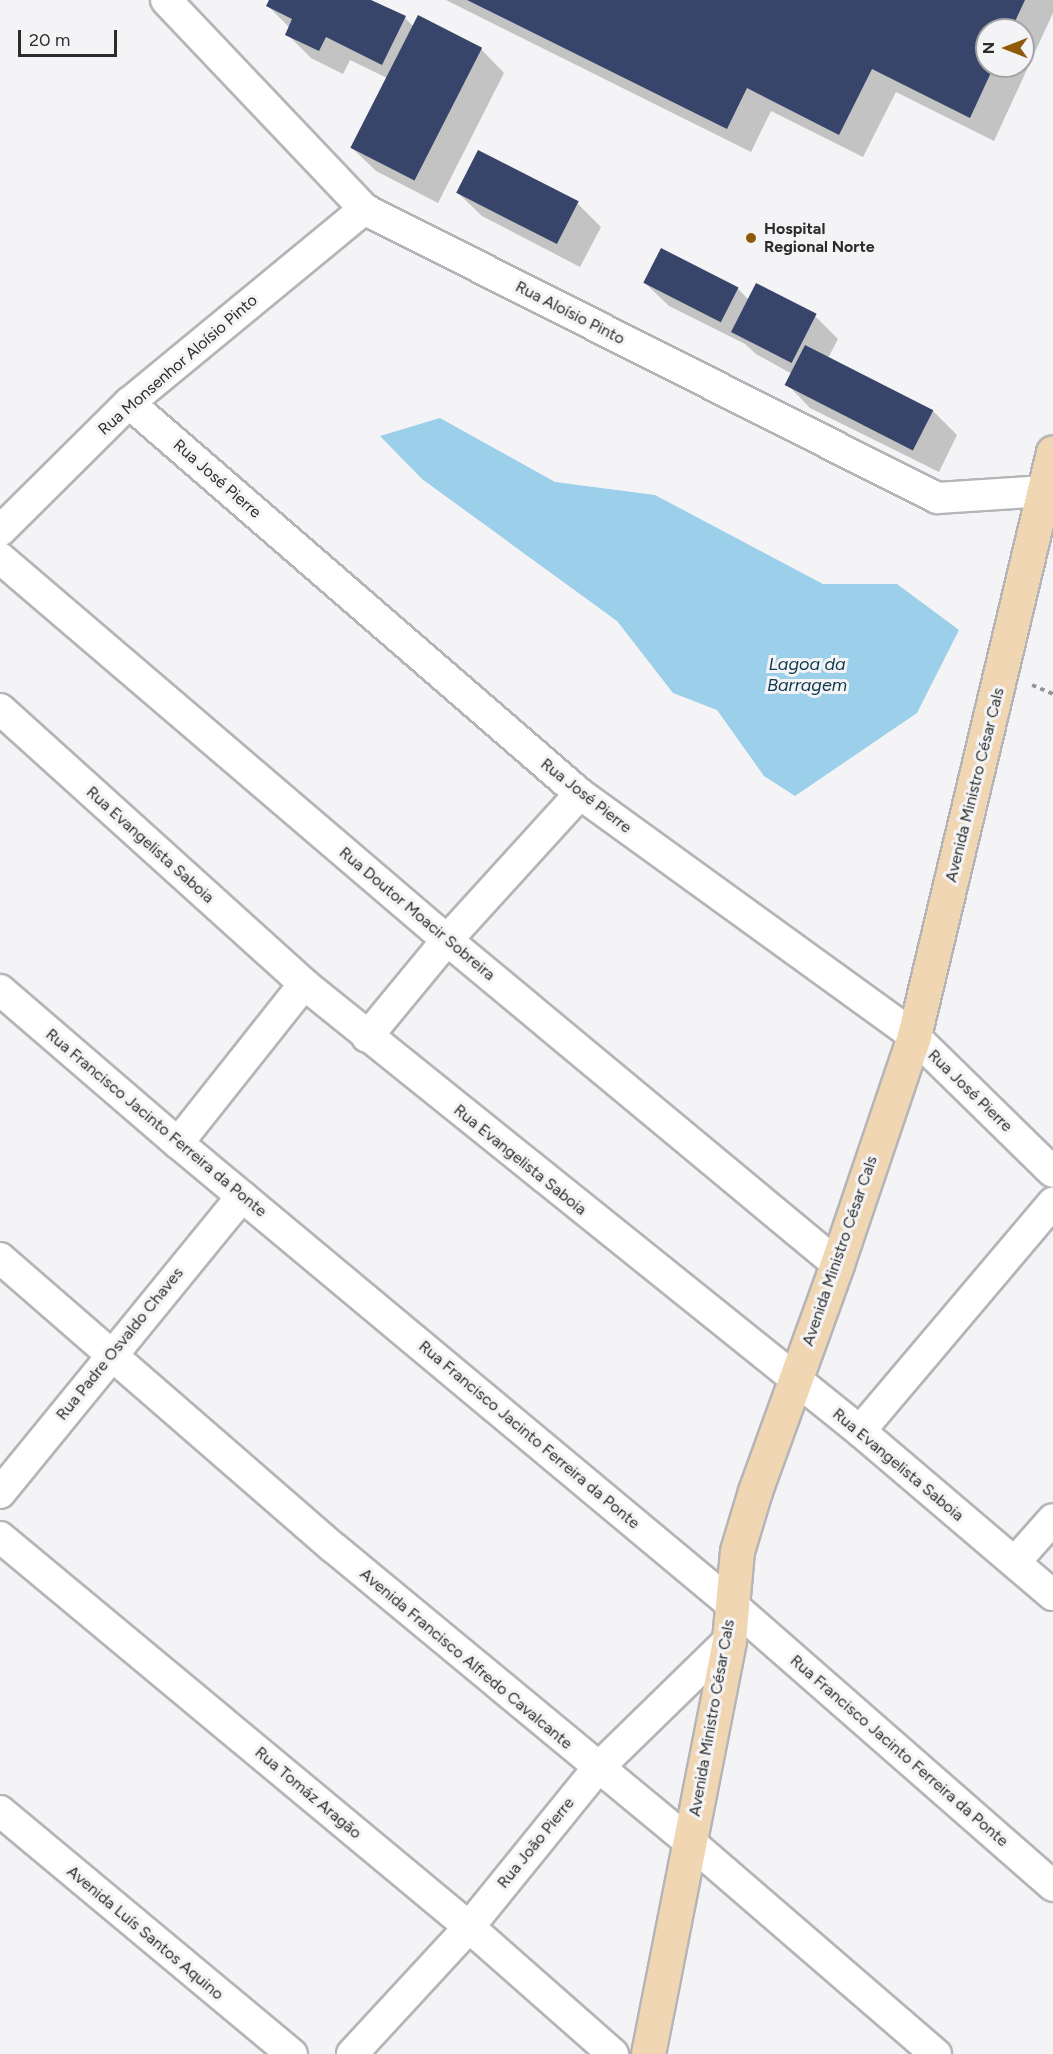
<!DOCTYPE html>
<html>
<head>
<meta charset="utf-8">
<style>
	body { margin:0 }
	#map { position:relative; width:1053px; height:2054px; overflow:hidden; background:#f4f4f6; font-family:Figtree,sans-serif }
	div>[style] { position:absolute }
	.water>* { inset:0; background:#9ccfea }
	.shadow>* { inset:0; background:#0003 }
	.building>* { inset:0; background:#38456a; transform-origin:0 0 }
	.path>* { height:4px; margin-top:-2px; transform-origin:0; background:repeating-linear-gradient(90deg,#949596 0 4.5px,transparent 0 9px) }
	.roads { filter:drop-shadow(2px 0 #b5b5b7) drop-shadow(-2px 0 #b5b5b7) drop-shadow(0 2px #b5b5b7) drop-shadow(0 -2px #b5b5b7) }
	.street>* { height:30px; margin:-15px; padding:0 15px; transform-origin:15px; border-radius:15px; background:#fff }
	.secondary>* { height:33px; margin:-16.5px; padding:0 16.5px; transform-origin:16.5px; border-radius:16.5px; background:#f1d6b4 }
	.dots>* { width:16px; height:16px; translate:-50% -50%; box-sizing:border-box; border:3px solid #f4f4f6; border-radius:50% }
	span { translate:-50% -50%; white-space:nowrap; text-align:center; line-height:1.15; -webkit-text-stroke:6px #f4f4f6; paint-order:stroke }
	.poi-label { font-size:16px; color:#2b2c2c; font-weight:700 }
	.left { translate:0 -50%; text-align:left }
	.street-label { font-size:16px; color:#2b2c2c }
	.water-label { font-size:18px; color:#0d394c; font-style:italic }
	.north { position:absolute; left:975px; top:18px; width:60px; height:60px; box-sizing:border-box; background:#f4f4f6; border:2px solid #a4a4a5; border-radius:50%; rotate:270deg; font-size:16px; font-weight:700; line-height:24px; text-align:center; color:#2b2c2c }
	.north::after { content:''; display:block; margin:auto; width:21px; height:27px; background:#8e5b08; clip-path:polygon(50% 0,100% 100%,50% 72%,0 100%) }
	.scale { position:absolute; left:18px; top:30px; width:99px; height:27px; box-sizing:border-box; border:3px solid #2b2c2c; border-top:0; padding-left:8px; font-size:18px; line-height:21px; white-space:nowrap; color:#2b2c2c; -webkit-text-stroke:4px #f4f4f6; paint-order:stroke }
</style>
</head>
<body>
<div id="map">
	<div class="water">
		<div style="clip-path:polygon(440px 418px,555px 482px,655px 495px,823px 584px,897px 584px,959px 630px,917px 713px,795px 796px,764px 776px,717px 710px,673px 693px,617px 621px,422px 479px,380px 436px)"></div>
	</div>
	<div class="shadow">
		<div style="clip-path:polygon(271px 0,368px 0,405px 18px,414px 27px,481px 49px,504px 73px,438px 203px,376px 171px,352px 148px,387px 78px,350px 60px,343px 74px,311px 58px,287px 34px,290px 28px,268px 6px)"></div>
		<div style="clip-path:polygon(evenodd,446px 0,1053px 0,1053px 13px,994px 141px,896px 92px,863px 157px,771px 111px,751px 152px,446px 0,987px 30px,1023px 30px,1023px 66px,987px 66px,987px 30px)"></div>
		<div style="clip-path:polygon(458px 193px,577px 203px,601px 227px,580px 267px,482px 216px)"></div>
		<div style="clip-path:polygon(645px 283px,738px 289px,749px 300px,815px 316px,838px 339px,828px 358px,933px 411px,957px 435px,939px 472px,810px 408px,787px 384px,792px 374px,756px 354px,745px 344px,669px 306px)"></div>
	</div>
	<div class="building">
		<div style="clip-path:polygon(269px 0,371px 0,406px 16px,382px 65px,326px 37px,319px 51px,285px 35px,292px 19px,266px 6px)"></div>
		<div style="clip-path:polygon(467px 0,1025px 0,1011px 30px,987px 30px,987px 66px,994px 66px,970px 118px,872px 69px,839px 135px,747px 88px,727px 129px)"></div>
		<div style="left:418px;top:15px;width:72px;height:149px;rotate:27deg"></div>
		<div style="left:478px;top:150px;width:113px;height:48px;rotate:27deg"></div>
		<div style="left:661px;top:248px;width:87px;height:39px;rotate:27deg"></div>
		<div style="left:756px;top:283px;width:68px;height:55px;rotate:27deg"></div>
		<div style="left:805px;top:345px;width:144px;height:45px;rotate:27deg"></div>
	</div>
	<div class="path">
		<div style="left:1032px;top:685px;width:23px;rotate:23deg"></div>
	</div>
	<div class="roads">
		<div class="street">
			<div style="left:166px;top:0;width:288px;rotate:46.5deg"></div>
			<div style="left:364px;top:209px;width:642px;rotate:26.76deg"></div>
			<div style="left:937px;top:498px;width:109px;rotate:-3.7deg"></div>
			<div style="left:129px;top:403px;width:597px;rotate:40.92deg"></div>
			<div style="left:580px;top:794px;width:412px;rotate:35.9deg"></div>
			<div style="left:914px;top:1036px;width:194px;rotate:44.4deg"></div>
			<div style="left:0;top:531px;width:182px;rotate:-44.8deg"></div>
			<div style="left:129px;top:403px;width:305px;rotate:-39.5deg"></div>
			<div style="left:0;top:558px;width:588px;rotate:40.52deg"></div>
			<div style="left:447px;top:940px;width:507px;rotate:39.72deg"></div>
			<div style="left:0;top:709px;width:410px;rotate:42.1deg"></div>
			<div style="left:304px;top:984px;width:713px;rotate:38.8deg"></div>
			<div style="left:860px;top:1431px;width:253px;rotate:40.4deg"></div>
			<div style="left:0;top:990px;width:235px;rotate:40.7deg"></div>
			<div style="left:178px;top:1143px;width:720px;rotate:39.82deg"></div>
			<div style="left:731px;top:1604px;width:428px;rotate:41.2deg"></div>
			<div style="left:367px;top:1037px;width:126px;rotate:-50.5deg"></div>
			<div style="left:447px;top:940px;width:197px;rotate:-47.7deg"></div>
			<div style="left:178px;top:1143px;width:203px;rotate:-51.6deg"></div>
			<div style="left:0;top:1258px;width:442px;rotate:41deg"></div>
			<div style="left:334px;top:1548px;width:462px;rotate:39.6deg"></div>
			<div style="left:690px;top:1842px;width:325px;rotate:40.8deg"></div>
			<div style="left:860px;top:1431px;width:299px;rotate:-49.8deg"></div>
			<div style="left:0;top:1493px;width:383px;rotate:-50.8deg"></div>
			<div style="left:0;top:1537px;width:610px;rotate:39.75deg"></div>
			<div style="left:469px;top:1927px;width:192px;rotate:41.4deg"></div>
			<div style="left:1015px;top:1562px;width:57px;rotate:-48.5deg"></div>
			<div style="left:0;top:1811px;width:380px;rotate:39.8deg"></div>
			<div style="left:352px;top:2054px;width:173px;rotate:-47.3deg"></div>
			<div style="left:469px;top:1927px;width:203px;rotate:-51deg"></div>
			<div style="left:597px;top:1769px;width:185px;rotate:-44.3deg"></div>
		</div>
		<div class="secondary">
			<div style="left:648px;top:2054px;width:422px;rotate:-78.9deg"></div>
			<div style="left:729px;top:1640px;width:89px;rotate:-84.9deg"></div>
			<div style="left:737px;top:1551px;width:63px;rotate:-73.3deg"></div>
			<div style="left:755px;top:1491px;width:241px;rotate:-70.1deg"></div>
			<div style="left:837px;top:1264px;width:241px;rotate:-71.3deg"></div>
			<div style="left:914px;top:1036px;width:600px;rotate:-76.61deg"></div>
		</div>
	</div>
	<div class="dots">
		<div style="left:751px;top:238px;background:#8e5b08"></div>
	</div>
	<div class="poi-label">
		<span class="left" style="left:764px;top:238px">Hospital<br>Regional Norte</span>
	</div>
	<div class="street-label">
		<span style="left:570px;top:313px;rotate:27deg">Rua Aloísio Pinto</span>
		<span style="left:178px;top:365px;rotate:-41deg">Rua Monsenhor Aloísio Pinto</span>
		<span style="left:217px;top:479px;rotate:41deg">Rua José Pierre</span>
		<span style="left:975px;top:785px;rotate:-76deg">Avenida Ministro César Cals</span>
		<span style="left:586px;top:796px;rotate:38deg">Rua José Pierre</span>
		<span style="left:150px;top:845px;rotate:42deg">Rua Evangelista Saboia</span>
		<span style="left:417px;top:914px;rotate:40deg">Rua Doutor Moacir Sobreira</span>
		<span style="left:970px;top:1091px;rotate:44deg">Rua José Pierre</span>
		<span style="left:156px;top:1123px;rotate:40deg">Rua Francisco Jacinto Ferreira da Ponte</span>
		<span style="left:520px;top:1160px;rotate:39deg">Rua Evangelista Saboia</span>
		<span style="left:840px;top:1251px;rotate:-71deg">Avenida Ministro César Cals</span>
		<span style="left:120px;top:1344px;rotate:-51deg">Rua Padre Osvaldo Chaves</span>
		<span style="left:529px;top:1435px;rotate:40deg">Rua Francisco Jacinto Ferreira da Ponte</span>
		<span style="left:898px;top:1465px;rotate:40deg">Rua Evangelista Saboia</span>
		<span style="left:466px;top:1659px;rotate:40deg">Avenida Francisco Alfredo Cavalcante</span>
		<span style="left:712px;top:1718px;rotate:-80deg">Avenida Ministro César Cals</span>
		<span style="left:899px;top:1751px;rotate:41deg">Rua Francisco Jacinto Ferreira da Ponte</span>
		<span style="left:308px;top:1793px;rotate:40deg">Rua Tomáz Aragão</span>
		<span style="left:536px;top:1843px;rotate:-51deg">Rua João Pierre</span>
		<span style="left:145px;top:1933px;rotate:40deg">Avenida Luís Santos Aquino</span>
	</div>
	<div class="water-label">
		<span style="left:807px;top:675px">Lagoa da<br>Barragem</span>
	</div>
	<div class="north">N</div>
	<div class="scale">20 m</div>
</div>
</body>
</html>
